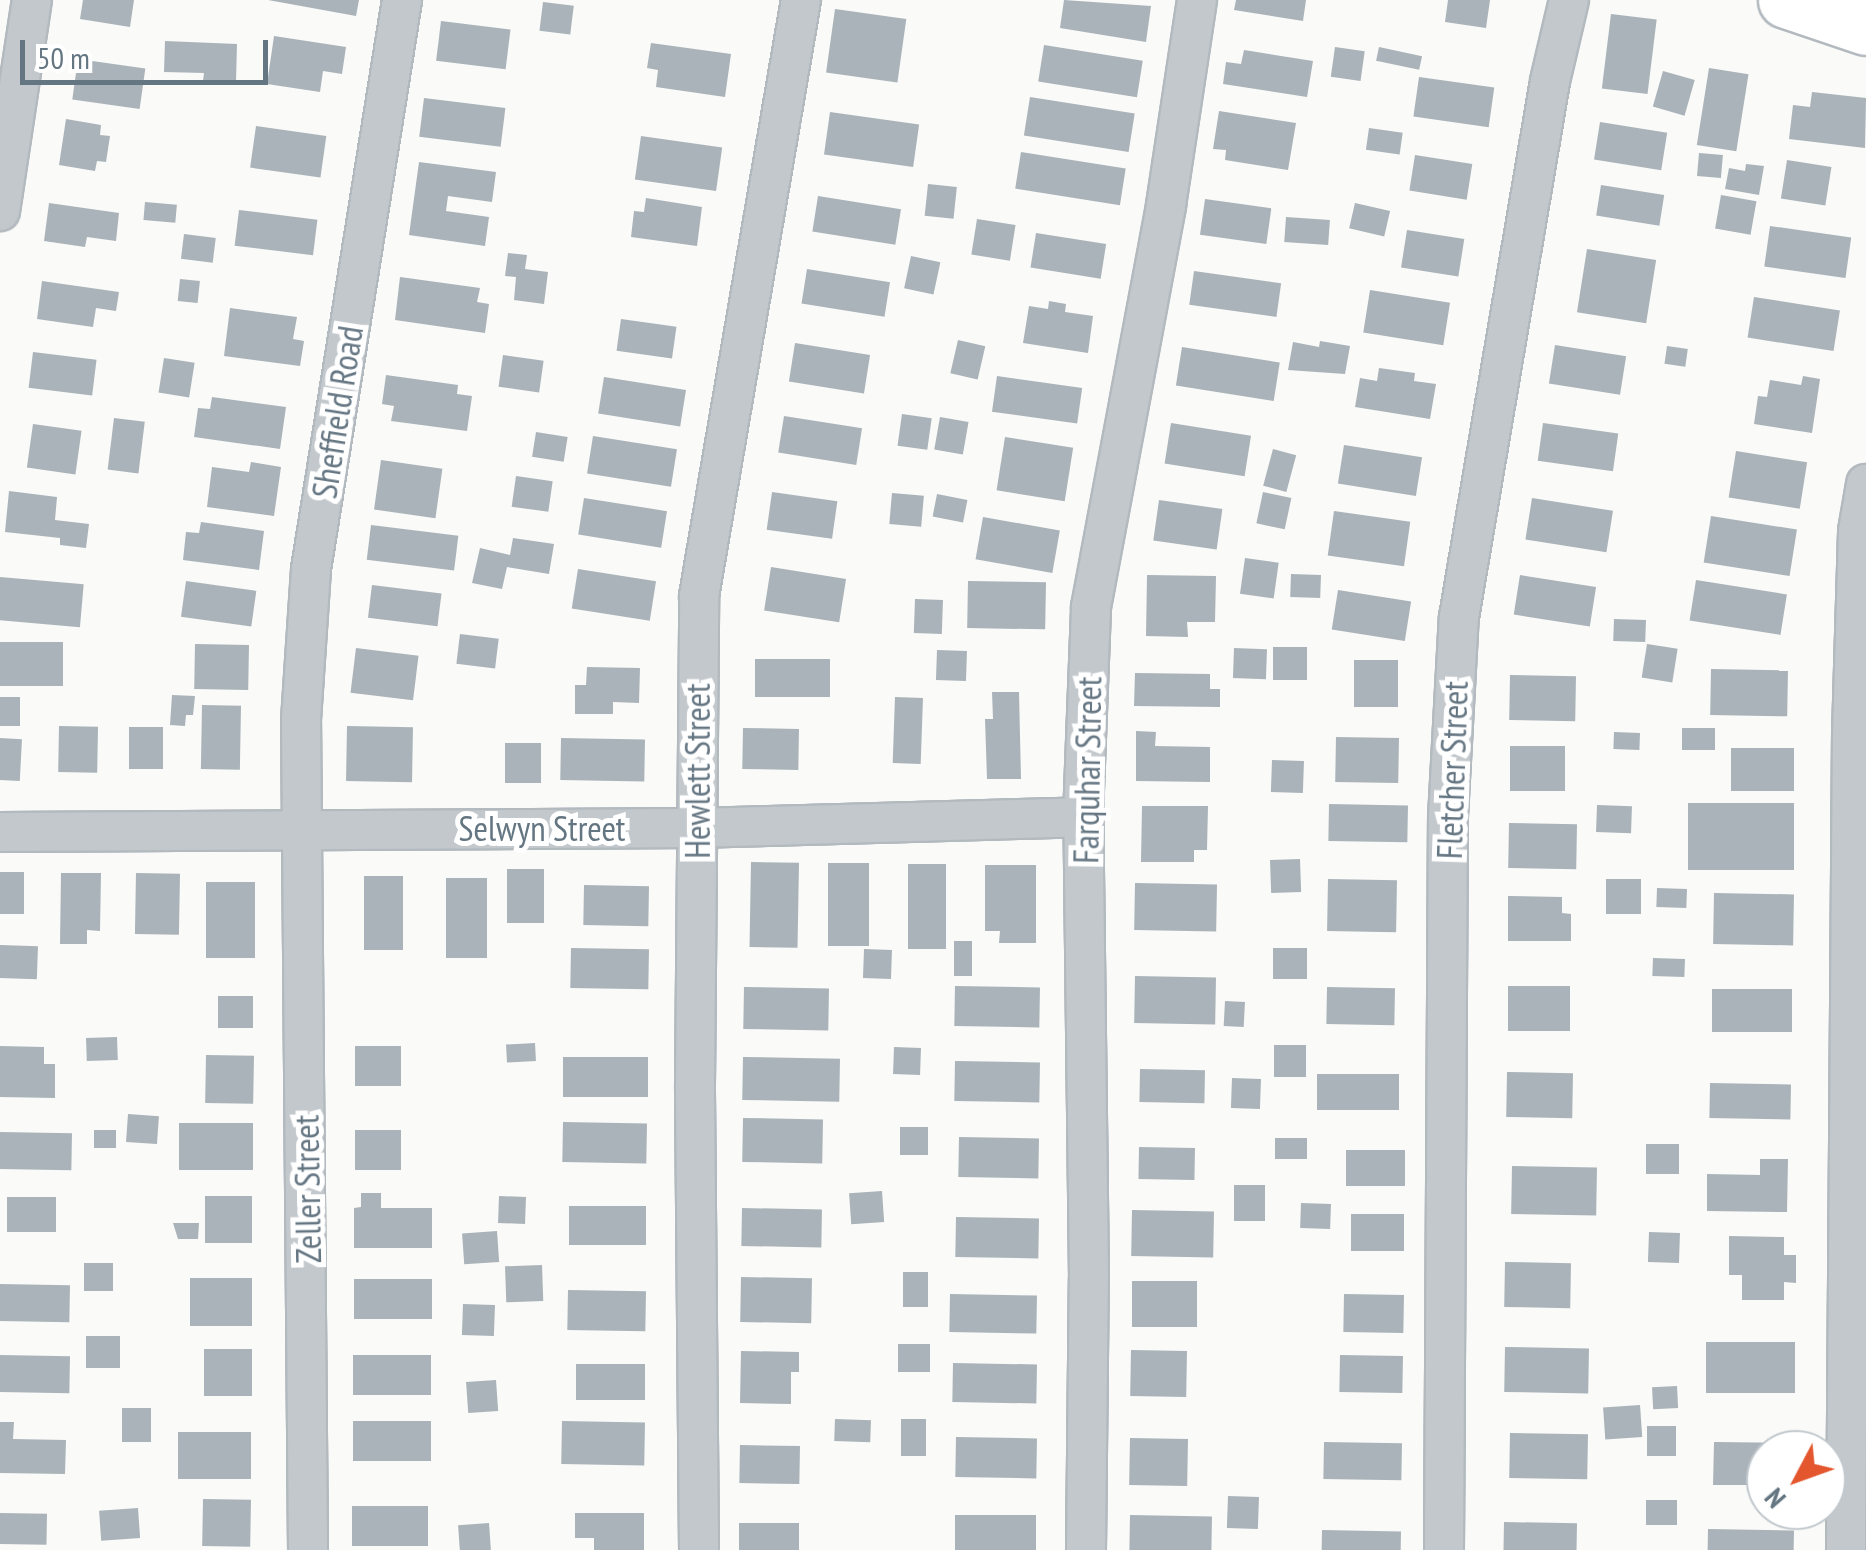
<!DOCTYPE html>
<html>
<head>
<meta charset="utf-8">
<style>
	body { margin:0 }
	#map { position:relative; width:1866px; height:1550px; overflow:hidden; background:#fafaf8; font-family:"PT Sans Narrow",sans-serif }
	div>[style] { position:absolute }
	.building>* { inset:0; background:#aab3b9; transform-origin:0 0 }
	.roads { filter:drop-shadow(2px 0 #b3babf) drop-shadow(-2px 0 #b3babf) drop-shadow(0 2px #b3babf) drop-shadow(0 -2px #b3babf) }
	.street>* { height:38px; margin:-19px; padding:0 19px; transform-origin:19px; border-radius:19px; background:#c3c8cc }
	.secondary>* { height:55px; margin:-27.5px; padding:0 27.5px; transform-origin:27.5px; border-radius:27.5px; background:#fff }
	span { translate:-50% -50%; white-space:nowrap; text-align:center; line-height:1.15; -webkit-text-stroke:10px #fff; paint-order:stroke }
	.street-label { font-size:35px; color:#657683 }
	.north { position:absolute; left:1746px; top:1430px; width:100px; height:100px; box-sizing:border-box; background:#fff; border:2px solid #c1c8cd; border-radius:50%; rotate:229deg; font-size:28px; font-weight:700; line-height:40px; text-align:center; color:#657683 }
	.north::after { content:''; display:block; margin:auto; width:35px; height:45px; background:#e4572e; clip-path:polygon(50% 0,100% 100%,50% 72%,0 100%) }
	.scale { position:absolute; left:20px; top:40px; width:248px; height:45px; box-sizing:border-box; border:5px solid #657683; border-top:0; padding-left:12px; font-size:30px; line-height:35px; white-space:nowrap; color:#657683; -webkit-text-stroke:8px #fff; paint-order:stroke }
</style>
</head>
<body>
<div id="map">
	<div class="building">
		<div style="clip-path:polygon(83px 0,134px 0,130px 27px,80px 19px)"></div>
		<div style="clip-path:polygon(268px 0,359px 0,356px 16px)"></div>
		<div style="clip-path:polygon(1064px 0,1151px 6px,1146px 42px,1060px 28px)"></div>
		<div style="clip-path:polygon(1236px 0,1306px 0,1303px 21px,1234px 10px)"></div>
		<div style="clip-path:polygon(1448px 0,1490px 0,1486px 28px,1445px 22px)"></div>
		<div style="left:543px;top:2px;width:31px;height:29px;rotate:7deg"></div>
		<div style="left:835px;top:9px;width:72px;height:64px;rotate:8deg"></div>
		<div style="left:1611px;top:14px;width:46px;height:75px;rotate:7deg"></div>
		<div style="left:441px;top:21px;width:70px;height:40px;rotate:7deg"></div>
		<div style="clip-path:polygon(274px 36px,346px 47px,342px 74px,323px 71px,320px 92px,267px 84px)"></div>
		<div style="clip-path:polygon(165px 41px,237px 44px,236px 82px,203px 81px,204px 73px,164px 72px)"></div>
		<div style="clip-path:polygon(651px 43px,731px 54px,725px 97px,656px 87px,658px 70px,647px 68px)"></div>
		<div style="left:1044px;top:45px;width:100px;height:37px;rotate:9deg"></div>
		<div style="left:1335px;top:47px;width:30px;height:30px;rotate:8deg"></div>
		<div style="left:1379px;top:47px;width:44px;height:14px;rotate:12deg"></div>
		<div style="clip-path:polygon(1244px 50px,1313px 61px,1307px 97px,1223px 84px,1226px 62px,1241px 64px)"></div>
		<div style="left:78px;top:59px;width:68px;height:41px;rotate:8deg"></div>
		<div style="left:1709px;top:68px;width:40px;height:78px;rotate:9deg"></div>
		<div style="left:1663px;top:71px;width:33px;height:37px;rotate:16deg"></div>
		<div style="left:1419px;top:77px;width:76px;height:40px;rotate:8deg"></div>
		<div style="clip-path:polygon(1812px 92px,1866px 98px,1865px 148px,1789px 139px,1793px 105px,1810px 107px)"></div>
		<div style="left:1030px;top:97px;width:106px;height:39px;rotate:9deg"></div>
		<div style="left:424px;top:98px;width:82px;height:39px;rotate:7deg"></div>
		<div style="clip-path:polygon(1219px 111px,1296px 123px,1288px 170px,1225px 160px,1226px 150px,1213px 149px)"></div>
		<div style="left:830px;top:112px;width:90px;height:43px;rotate:8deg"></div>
		<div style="clip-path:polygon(66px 119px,101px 125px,100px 135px,110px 136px,106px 162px,97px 161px,95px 171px,59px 165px)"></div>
		<div style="left:1600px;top:122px;width:68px;height:38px;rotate:9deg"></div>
		<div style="left:256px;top:126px;width:71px;height:42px;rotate:8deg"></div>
		<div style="left:1369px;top:128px;width:34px;height:22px;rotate:8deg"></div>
		<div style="left:641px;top:136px;width:82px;height:44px;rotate:8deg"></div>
		<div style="left:1021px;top:152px;width:106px;height:37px;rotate:9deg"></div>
		<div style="left:1699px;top:153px;width:24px;height:23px;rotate:5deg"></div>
		<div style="left:1415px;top:155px;width:58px;height:36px;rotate:9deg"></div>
		<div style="left:1787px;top:160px;width:45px;height:39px;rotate:9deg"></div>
		<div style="clip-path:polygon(419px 162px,496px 172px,492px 202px,448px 196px,446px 211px,489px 217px,485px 246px,409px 235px)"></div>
		<div style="clip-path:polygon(1746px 164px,1764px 166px,1759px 195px,1725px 189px,1729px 168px,1745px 171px)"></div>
		<div style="left:928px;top:184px;width:29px;height:32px;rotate:6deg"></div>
		<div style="left:1601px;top:185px;width:64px;height:31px;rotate:9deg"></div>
		<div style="left:1721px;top:195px;width:36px;height:34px;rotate:10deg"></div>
		<div style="left:818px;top:196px;width:84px;height:36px;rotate:9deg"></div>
		<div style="clip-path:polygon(646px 198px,702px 207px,697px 246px,631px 237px,634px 211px,644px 212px)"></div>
		<div style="left:1205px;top:199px;width:67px;height:36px;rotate:8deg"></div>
		<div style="left:145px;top:202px;width:32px;height:18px;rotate:5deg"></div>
		<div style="clip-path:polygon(49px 203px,119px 213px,116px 241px,87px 237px,85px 247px,44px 241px)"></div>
		<div style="left:1355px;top:203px;width:36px;height:26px;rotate:13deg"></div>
		<div style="left:239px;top:210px;width:79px;height:36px;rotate:7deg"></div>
		<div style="left:1286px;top:217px;width:44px;height:25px;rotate:4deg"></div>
		<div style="left:977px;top:219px;width:39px;height:36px;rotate:9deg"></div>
		<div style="left:1770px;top:226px;width:82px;height:41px;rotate:8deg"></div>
		<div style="left:1407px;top:230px;width:58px;height:38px;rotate:9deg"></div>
		<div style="left:1036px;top:233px;width:71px;height:35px;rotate:9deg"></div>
		<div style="left:184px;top:234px;width:32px;height:25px;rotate:7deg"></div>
		<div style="left:1587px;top:249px;width:70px;height:64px;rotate:9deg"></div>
		<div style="clip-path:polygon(508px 253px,527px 255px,525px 269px,548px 272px,544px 304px,514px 300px,516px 277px,505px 276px)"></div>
		<div style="left:911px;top:256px;width:30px;height:33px;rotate:12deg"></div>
		<div style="left:807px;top:269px;width:84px;height:35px;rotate:9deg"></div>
		<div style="left:1194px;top:271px;width:88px;height:34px;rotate:8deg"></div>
		<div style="clip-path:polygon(400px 277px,480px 288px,477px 302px,489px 304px,485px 333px,395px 320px)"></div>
		<div style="left:180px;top:279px;width:20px;height:22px;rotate:6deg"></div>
		<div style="clip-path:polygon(42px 281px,119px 292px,116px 311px,96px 308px,93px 327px,37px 319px)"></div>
		<div style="left:1370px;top:290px;width:81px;height:43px;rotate:9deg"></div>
		<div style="left:1754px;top:297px;width:87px;height:41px;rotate:9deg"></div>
		<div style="clip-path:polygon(1049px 301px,1066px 304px,1065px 312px,1093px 316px,1088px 353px,1023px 343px,1029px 306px,1048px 309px)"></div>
		<div style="clip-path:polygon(230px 308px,297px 317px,293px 339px,304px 341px,300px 366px,224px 356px)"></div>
		<div style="left:621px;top:319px;width:56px;height:32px;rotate:8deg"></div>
		<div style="left:958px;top:340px;width:28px;height:34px;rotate:13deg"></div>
		<div style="clip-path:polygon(1320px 341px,1350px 346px,1345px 374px,1288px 370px,1293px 342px,1319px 347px)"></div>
		<div style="left:795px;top:343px;width:76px;height:39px;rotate:9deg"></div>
		<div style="left:1555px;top:345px;width:72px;height:39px;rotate:9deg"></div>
		<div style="left:1667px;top:346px;width:21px;height:18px;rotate:8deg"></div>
		<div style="left:1182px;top:347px;width:99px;height:39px;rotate:9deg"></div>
		<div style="left:33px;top:352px;width:64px;height:36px;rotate:7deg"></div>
		<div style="left:503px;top:355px;width:41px;height:32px;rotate:8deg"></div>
		<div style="left:164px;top:358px;width:31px;height:35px;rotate:9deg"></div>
		<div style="clip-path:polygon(1379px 368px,1415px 373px,1414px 381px,1436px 384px,1430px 419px,1355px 407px,1360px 378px,1377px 381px)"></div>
		<div style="clip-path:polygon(386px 375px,458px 385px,457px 394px,472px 396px,467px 431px,391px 421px,394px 406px,382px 404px)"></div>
		<div style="left:997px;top:376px;width:86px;height:36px;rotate:8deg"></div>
		<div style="clip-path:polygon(1803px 376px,1820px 379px,1812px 433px,1754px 424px,1758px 396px,1767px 397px,1770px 380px,1801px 385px)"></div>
		<div style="left:604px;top:377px;width:83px;height:37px;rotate:9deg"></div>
		<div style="clip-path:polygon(212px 397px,286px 407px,280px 449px,194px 437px,198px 408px,210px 409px)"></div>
		<div style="left:902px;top:414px;width:30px;height:32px;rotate:8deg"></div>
		<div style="left:784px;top:416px;width:79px;height:37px;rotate:9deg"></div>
		<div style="left:940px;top:417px;width:29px;height:33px;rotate:10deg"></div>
		<div style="left:114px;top:418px;width:31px;height:52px;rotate:7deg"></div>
		<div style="left:1171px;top:423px;width:81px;height:41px;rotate:9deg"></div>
		<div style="left:1543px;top:423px;width:76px;height:38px;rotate:8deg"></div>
		<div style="left:33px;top:424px;width:49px;height:44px;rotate:8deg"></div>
		<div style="left:536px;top:432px;width:32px;height:25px;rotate:9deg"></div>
		<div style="left:593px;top:436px;width:85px;height:38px;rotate:9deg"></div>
		<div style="left:1005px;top:437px;width:69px;height:54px;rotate:9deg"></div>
		<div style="left:1344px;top:445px;width:79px;height:39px;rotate:9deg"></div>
		<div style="left:1273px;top:449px;width:24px;height:38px;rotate:15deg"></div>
		<div style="left:1736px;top:451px;width:72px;height:47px;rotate:9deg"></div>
		<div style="left:381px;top:460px;width:62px;height:50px;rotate:8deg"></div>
		<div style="clip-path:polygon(251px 462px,281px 467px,274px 516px,207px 507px,212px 467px,249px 472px)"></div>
		<div style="left:516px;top:476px;width:37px;height:31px;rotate:8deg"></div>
		<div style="clip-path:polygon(9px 491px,57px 497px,55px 520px,89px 524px,86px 548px,60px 545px,60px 538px,5px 532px)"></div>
		<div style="left:772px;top:492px;width:66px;height:38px;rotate:8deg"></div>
		<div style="left:1263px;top:492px;width:29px;height:32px;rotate:12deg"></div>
		<div style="left:892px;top:493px;width:32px;height:31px;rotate:5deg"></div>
		<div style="left:937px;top:494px;width:31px;height:23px;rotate:11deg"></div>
		<div style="left:584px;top:498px;width:84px;height:37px;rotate:9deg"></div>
		<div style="left:1532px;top:498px;width:82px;height:42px;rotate:9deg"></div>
		<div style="left:1159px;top:500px;width:64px;height:41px;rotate:8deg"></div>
		<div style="left:1334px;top:511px;width:77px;height:45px;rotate:8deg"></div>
		<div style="left:1711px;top:516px;width:87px;height:47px;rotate:9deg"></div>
		<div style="left:983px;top:517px;width:78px;height:43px;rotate:10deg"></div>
		<div style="clip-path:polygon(201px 522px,264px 531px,259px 570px,183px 560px,186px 532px,199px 533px)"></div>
		<div style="left:371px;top:525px;width:88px;height:35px;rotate:7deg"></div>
		<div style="clip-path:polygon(513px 538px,554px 544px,549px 574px,507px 567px,502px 589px,472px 583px,480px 548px,510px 555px)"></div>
		<div style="left:1245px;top:558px;width:34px;height:36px;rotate:8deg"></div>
		<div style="left:771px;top:567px;width:76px;height:44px;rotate:9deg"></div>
		<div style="left:578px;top:569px;width:79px;height:40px;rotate:9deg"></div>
		<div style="left:1291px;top:574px;width:30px;height:23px;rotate:2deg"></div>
		<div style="clip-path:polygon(1147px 575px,1216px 576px,1215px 622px,1187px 622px,1188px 637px,1146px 636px)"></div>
		<div style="left:1520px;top:575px;width:77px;height:40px;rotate:9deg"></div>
		<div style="left:0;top:577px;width:84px;height:43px;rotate:5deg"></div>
		<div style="left:1696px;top:580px;width:92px;height:41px;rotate:9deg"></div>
		<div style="left:186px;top:581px;width:71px;height:36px;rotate:8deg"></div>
		<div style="left:968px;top:581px;width:78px;height:47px;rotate:1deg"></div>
		<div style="left:372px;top:585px;width:70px;height:33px;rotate:7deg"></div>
		<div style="left:1338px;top:590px;width:74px;height:40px;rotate:9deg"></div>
		<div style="left:915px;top:599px;width:28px;height:34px;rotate:2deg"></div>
		<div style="left:1614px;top:619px;width:32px;height:22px;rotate:2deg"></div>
		<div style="left:460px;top:634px;width:39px;height:30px;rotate:7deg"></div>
		<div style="left:0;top:642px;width:63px;height:44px"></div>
		<div style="left:195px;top:644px;width:54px;height:45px;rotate:1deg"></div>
		<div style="left:1647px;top:644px;width:31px;height:34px;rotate:9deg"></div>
		<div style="left:1273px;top:647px;width:34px;height:33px"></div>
		<div style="left:356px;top:648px;width:63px;height:45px;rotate:7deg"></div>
		<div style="left:1234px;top:648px;width:33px;height:30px;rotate:2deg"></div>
		<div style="left:937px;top:650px;width:30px;height:30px;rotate:2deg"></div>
		<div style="left:755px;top:659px;width:75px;height:38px"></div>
		<div style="left:1354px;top:660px;width:44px;height:47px"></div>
		<div style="clip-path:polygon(587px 667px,640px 668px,639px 703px,613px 702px,613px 714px,575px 714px,575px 685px,586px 685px)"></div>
		<div style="left:1711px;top:669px;width:77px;height:46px;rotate:1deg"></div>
		<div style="clip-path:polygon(1135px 673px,1210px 674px,1210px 689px,1220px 689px,1220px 707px,1134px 706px)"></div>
		<div style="left:1510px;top:675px;width:66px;height:45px;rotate:1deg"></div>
		<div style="clip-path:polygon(992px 692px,1019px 692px,1021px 779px,987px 779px,985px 719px,993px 719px)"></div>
		<div style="clip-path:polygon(172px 695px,195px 696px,193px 715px,186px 715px,185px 726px,170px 725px)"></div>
		<div style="left:0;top:697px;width:20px;height:29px"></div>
		<div style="left:895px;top:697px;width:28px;height:66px;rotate:2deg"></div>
		<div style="left:202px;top:705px;width:39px;height:64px;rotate:1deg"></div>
		<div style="left:59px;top:726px;width:39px;height:46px;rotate:1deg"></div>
		<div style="left:347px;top:726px;width:66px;height:55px;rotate:1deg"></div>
		<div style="left:129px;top:727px;width:34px;height:42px"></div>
		<div style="left:743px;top:728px;width:56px;height:41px;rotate:1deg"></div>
		<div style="left:1682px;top:728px;width:33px;height:22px"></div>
		<div style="clip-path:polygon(1136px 731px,1156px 732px,1155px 746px,1210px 747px,1210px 782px,1136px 781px)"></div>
		<div style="left:1614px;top:732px;width:26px;height:17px;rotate:2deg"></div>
		<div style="left:1336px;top:737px;width:63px;height:45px;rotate:1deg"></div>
		<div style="left:0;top:738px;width:22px;height:42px;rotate:3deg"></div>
		<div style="left:561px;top:738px;width:84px;height:42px;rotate:1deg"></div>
		<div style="left:541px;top:743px;width:40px;height:36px;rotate:90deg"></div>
		<div style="left:1510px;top:746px;width:55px;height:45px"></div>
		<div style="left:1731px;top:748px;width:63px;height:43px"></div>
		<div style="left:1272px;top:760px;width:32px;height:32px;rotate:2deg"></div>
		<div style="left:1688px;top:803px;width:106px;height:67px"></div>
		<div style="left:1329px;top:804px;width:79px;height:37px;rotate:1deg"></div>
		<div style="left:1597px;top:805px;width:35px;height:27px;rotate:2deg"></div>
		<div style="clip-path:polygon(1142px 806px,1208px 806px,1207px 850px,1194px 850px,1194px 862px,1141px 862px)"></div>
		<div style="left:1509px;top:823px;width:68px;height:45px;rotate:1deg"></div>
		<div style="left:1300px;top:859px;width:33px;height:30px;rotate:88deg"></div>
		<div style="left:751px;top:862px;width:48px;height:85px;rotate:1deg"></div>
		<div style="left:828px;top:863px;width:41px;height:83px"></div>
		<div style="left:908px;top:864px;width:38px;height:85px"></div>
		<div style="clip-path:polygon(985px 865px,1036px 865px,1036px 943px,999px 943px,1000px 931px,985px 931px)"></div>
		<div style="left:507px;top:869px;width:37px;height:54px"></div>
		<div style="left:0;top:872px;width:24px;height:42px"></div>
		<div style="clip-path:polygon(61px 873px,101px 873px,100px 931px,87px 930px,87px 944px,60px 944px)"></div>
		<div style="left:136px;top:873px;width:44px;height:61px;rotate:1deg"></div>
		<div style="left:364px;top:876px;width:39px;height:74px"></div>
		<div style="left:446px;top:878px;width:41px;height:80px"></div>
		<div style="left:1328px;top:879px;width:69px;height:52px;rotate:1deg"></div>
		<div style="left:1606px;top:879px;width:35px;height:35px"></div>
		<div style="left:206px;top:882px;width:49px;height:76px"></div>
		<div style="left:1135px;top:883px;width:82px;height:47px;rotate:1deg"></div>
		<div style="left:584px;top:885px;width:65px;height:40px;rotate:1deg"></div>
		<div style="left:1657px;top:888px;width:30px;height:19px;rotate:2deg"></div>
		<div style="left:1714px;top:893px;width:80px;height:51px;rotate:1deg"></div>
		<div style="clip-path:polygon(1508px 896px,1562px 897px,1562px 913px,1571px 914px,1571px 941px,1508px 941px)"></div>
		<div style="left:954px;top:941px;width:18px;height:35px"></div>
		<div style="left:0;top:945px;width:38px;height:33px;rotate:2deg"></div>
		<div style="left:571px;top:948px;width:78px;height:40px;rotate:1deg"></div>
		<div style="left:1307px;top:948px;width:31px;height:34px;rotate:90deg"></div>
		<div style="left:864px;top:949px;width:28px;height:29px;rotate:2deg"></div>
		<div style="left:1653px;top:958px;width:32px;height:18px;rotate:2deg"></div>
		<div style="left:1135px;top:976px;width:81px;height:47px;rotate:1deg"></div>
		<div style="left:955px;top:986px;width:85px;height:40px;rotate:1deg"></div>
		<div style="left:1508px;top:986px;width:62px;height:45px"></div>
		<div style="left:744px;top:987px;width:85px;height:42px;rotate:1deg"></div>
		<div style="left:1327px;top:987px;width:68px;height:37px;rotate:1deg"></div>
		<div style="left:1712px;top:989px;width:80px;height:43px"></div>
		<div style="left:218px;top:996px;width:35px;height:32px"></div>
		<div style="left:1225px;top:1001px;width:20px;height:25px;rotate:3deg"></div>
		<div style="left:117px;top:1037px;width:23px;height:31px;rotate:88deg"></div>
		<div style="left:535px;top:1043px;width:18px;height:29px;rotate:87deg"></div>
		<div style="left:1274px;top:1045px;width:32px;height:32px"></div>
		<div style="clip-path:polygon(0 1046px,44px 1047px,44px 1064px,55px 1064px,55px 1098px,0 1097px)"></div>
		<div style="left:355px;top:1046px;width:46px;height:40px"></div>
		<div style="left:894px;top:1047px;width:27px;height:27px;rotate:2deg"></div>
		<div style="left:206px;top:1055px;width:48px;height:48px;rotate:1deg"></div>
		<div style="left:563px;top:1057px;width:85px;height:40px"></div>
		<div style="left:743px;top:1057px;width:97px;height:43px;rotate:1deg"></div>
		<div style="left:955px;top:1061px;width:85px;height:40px;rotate:1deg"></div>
		<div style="left:1140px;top:1069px;width:65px;height:33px;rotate:1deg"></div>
		<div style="left:1507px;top:1072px;width:66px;height:45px;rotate:1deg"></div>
		<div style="left:1317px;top:1074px;width:82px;height:36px"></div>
		<div style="left:1232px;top:1078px;width:29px;height:30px;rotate:2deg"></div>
		<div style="left:1710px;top:1083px;width:81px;height:35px;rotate:1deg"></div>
		<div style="left:128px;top:1114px;width:31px;height:28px;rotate:4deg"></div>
		<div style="left:743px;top:1118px;width:80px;height:44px;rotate:1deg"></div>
		<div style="left:563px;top:1122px;width:84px;height:40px;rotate:1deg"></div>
		<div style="left:179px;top:1123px;width:74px;height:47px"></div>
		<div style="left:900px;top:1127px;width:28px;height:28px"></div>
		<div style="left:94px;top:1130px;width:22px;height:18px"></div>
		<div style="left:355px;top:1130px;width:46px;height:40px"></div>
		<div style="left:0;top:1132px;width:72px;height:37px;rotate:1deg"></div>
		<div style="left:959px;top:1137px;width:80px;height:40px;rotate:1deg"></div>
		<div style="left:1307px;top:1138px;width:21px;height:32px;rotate:90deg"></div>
		<div style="left:1646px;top:1144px;width:33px;height:30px"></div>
		<div style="left:1139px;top:1147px;width:56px;height:32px;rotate:1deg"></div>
		<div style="left:1346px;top:1150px;width:59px;height:36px"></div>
		<div style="clip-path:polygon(1760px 1159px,1788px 1159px,1787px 1212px,1707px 1211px,1707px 1174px,1760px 1175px)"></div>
		<div style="left:1512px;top:1166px;width:85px;height:48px;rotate:1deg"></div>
		<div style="left:1234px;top:1185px;width:31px;height:36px"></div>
		<div style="left:882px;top:1191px;width:31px;height:33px;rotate:86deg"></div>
		<div style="clip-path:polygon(361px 1193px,381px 1193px,381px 1208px,432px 1208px,432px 1248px,354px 1248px,354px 1208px,361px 1207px)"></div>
		<div style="left:205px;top:1196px;width:47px;height:47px"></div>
		<div style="left:499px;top:1196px;width:27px;height:27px;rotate:2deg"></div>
		<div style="left:7px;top:1197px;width:49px;height:35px"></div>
		<div style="left:1301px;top:1203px;width:30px;height:25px;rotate:2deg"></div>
		<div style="left:569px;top:1206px;width:77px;height:39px"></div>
		<div style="left:742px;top:1208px;width:80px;height:38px;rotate:1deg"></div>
		<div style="left:1132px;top:1210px;width:82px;height:46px;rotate:1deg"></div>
		<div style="left:1351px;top:1214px;width:53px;height:37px"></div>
		<div style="left:956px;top:1217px;width:83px;height:40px;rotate:1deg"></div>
		<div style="clip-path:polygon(173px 1223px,199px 1223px,198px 1239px,178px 1239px)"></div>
		<div style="left:497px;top:1231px;width:31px;height:35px;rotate:86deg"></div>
		<div style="left:1649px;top:1232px;width:31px;height:30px;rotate:2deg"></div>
		<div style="clip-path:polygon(1729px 1236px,1784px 1237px,1784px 1255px,1796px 1255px,1796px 1283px,1784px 1282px,1784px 1300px,1742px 1300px,1742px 1275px,1729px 1275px)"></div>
		<div style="left:1505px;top:1262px;width:66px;height:45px;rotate:1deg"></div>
		<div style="left:84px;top:1263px;width:29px;height:28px"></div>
		<div style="left:542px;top:1265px;width:36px;height:37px;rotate:88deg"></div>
		<div style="left:903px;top:1272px;width:25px;height:35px"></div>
		<div style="left:741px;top:1277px;width:71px;height:45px;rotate:1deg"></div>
		<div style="left:190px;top:1278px;width:62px;height:48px"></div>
		<div style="left:354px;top:1279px;width:78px;height:40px"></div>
		<div style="left:1132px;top:1281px;width:65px;height:46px"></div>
		<div style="left:0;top:1284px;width:70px;height:37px;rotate:1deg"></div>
		<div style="left:568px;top:1290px;width:78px;height:40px;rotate:1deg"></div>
		<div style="left:950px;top:1294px;width:87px;height:38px;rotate:1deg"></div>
		<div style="left:1344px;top:1294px;width:60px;height:38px;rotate:1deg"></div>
		<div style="left:463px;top:1304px;width:32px;height:31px;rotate:2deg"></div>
		<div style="left:86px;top:1336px;width:34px;height:32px"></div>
		<div style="left:1706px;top:1342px;width:89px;height:51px"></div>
		<div style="left:898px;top:1344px;width:32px;height:28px"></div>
		<div style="left:1505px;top:1347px;width:84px;height:45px;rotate:1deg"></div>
		<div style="left:204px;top:1349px;width:48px;height:47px"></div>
		<div style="left:1131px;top:1350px;width:56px;height:46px;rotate:1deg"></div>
		<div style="clip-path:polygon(741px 1351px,799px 1352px,799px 1372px,791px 1372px,791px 1404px,740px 1403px)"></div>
		<div style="left:0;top:1355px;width:70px;height:37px;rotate:1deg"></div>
		<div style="left:353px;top:1355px;width:78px;height:40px"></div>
		<div style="left:1340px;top:1355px;width:63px;height:37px;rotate:1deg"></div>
		<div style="left:953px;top:1363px;width:84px;height:39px;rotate:1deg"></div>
		<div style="left:576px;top:1364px;width:69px;height:36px"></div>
		<div style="left:496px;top:1380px;width:31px;height:30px;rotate:86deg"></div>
		<div style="left:1677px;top:1386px;width:22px;height:25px;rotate:87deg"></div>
		<div style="left:1640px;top:1405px;width:32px;height:37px;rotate:86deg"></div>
		<div style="left:122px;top:1408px;width:29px;height:34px"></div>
		<div style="left:835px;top:1419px;width:36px;height:22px;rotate:2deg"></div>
		<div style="left:926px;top:1419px;width:37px;height:25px;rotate:90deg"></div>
		<div style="left:353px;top:1421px;width:78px;height:40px"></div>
		<div style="left:562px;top:1421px;width:83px;height:43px;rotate:1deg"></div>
		<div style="clip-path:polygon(0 1422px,14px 1422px,13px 1439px,66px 1440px,65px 1474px,0 1473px)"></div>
		<div style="left:1647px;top:1426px;width:29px;height:30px"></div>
		<div style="left:178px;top:1432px;width:73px;height:47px"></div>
		<div style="left:1510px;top:1433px;width:78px;height:45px;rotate:1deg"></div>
		<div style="left:956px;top:1437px;width:81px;height:40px;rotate:1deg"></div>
		<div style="left:1130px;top:1438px;width:58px;height:47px;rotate:1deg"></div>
		<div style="left:1324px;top:1442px;width:78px;height:37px;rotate:1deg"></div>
		<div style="clip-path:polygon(1714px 1442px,1795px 1443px,1794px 1450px,1766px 1450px,1766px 1485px,1713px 1485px)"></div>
		<div style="left:740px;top:1445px;width:60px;height:38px;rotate:1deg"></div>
		<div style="left:1228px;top:1496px;width:31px;height:32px;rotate:2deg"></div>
		<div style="left:203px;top:1499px;width:48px;height:47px;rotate:1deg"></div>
		<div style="left:1646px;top:1500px;width:31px;height:25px"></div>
		<div style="left:352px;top:1506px;width:76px;height:40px"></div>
		<div style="left:138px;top:1508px;width:30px;height:39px;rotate:86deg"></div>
		<div style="left:0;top:1513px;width:47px;height:31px;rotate:1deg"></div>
		<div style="clip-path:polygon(575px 1513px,644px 1513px,644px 1550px,594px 1550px,594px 1538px,575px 1538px)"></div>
		<div style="left:955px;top:1515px;width:81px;height:35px"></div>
		<div style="left:1130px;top:1515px;width:82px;height:35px;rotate:1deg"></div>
		<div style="left:1504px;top:1522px;width:73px;height:28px;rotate:1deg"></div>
		<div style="left:489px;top:1523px;width:27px;height:31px;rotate:86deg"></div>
		<div style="left:739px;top:1523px;width:60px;height:27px"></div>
		<div style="left:1708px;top:1529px;width:86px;height:21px;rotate:1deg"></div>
		<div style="left:1322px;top:1530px;width:79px;height:20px;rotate:1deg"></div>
	</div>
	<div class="roads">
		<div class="street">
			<div style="left:0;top:211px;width:213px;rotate:-81.4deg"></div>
			<div style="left:0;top:832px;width:696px;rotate:-0.33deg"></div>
			<div style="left:696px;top:828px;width:387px;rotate:-1.6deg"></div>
			<div style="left:308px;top:1550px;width:830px;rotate:-90.48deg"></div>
			<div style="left:301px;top:720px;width:151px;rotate:-86.2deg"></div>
			<div style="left:311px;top:569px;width:576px;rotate:-80.91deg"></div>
			<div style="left:699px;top:1550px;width:465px;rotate:-90.5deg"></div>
			<div style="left:695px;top:1085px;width:489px;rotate:-89.5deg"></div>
			<div style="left:699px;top:596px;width:605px;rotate:-80.29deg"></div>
			<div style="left:1086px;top:1550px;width:272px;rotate:-89.4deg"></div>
			<div style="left:1089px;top:1278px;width:461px;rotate:-90.7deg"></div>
			<div style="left:1083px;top:817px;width:210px;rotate:-87.8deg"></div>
			<div style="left:1091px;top:607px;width:409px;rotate:-79.4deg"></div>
			<div style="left:1166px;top:205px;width:207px;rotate:-81.4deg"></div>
			<div style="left:1444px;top:1550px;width:733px;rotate:-89.69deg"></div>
			<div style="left:1448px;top:817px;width:200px;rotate:-86.9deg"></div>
			<div style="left:1459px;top:617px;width:544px;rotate:-80.36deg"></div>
			<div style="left:1550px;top:81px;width:83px;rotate:-76.8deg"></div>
			<div style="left:1846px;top:1550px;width:816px;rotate:-89.58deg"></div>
			<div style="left:1852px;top:734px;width:203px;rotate:-88.3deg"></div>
			<div style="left:1858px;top:531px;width:48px;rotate:-80.3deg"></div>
		</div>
		<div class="secondary">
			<div style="left:1786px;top:0;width:84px;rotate:18.6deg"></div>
		</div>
	</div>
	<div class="street-label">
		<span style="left:337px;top:412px;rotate:-81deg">Sheffield Road</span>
		<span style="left:1087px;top:770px;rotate:-89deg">Farquhar Street</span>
		<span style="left:1452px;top:770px;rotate:-88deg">Fletcher Street</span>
		<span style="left:697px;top:771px;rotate:-90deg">Hewlett Street</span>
		<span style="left:542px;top:828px">Selwyn Street</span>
		<span style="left:307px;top:1189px;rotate:-91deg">Zeller Street</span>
	</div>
	<div class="north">N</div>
	<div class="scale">50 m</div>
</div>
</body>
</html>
